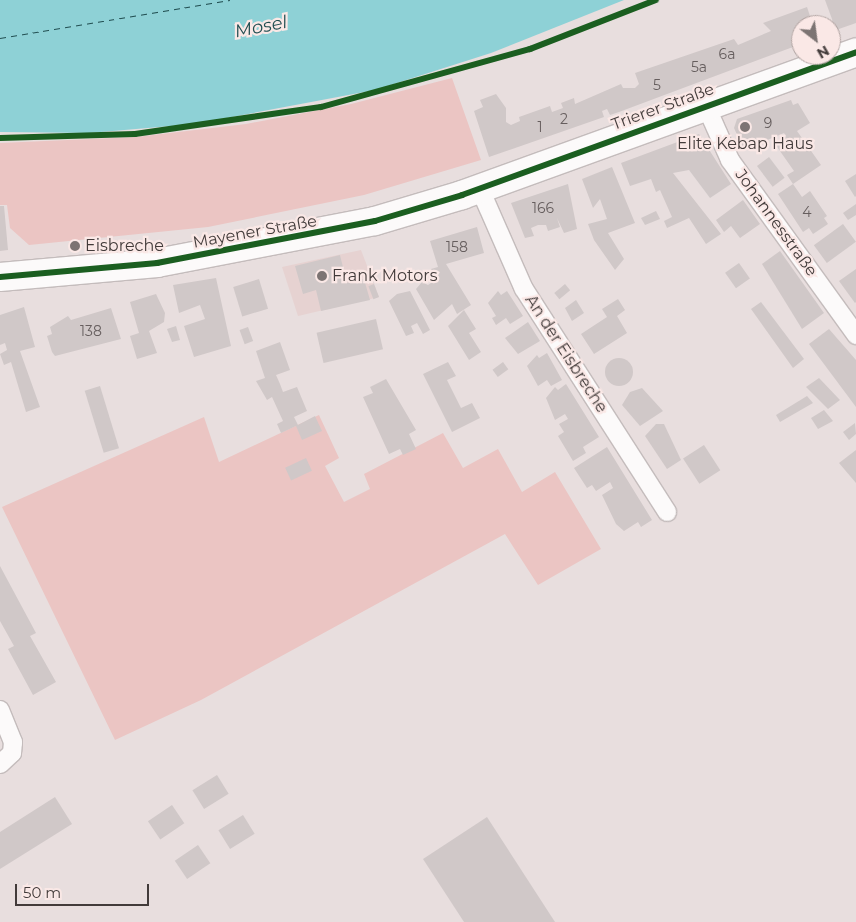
<!DOCTYPE html>
<html>
<head>
<meta charset="utf-8">
<style>
	body { margin:0 }
	#map { position:relative; width:856px; height:922px; overflow:hidden; background:#e8dede; font-family:Montserrat,sans-serif }
	div>[style] { position:absolute }
	.built>* { inset:0; background:#e6d2d1 }
	.green>* { inset:0; background:#ebc5c3 }
	.water>* { inset:0; background:#8ed1d6 }
	.ferry>* { height:1px; margin-top:-0.5px; transform-origin:0; background:repeating-linear-gradient(90deg,#214e51 0 6px,transparent 0 11px) }
	.building>* { inset:0; background:#d0c8c8; transform-origin:0 0 }
	.round { border-radius:50% }
	.roads { filter:drop-shadow(1px 0 #c4bcbc) drop-shadow(-1px 0 #c4bcbc) drop-shadow(0 1px #c4bcbc) drop-shadow(0 -1px #c4bcbc) }
	.street>* { height:18px; margin:-9px; padding:0 9px; transform-origin:9px; border-radius:9px; background:#fcfafa }
	.primary>* { height:28px; margin:-14px; padding:0 14px; transform-origin:14px; border-radius:14px; background:#fcfafa }
	.cycleway>* { height:6px; margin:-3px; padding:0 3px; transform-origin:3px; border-radius:3px; background:#1b5e20 }
	.dots>* { width:14px; height:14px; translate:-50% -50%; box-sizing:border-box; border:2px solid #fae8e6; border-radius:50% }
	span { translate:-50% -50%; white-space:nowrap; text-align:center; line-height:1.15; -webkit-text-stroke:4.5px #fae8e6; paint-order:stroke }
	.number-label { font-size:14px; color:#665e5e }
	.number-label span { -webkit-text-stroke-width:0 }
	.street-label { font-size:16px; color:#423b3a }
	.poi-label { font-size:16px; color:#423b3a }
	.left { translate:0 -50%; text-align:left }
	.water-label { font-size:18px; color:#214e51; font-style:italic }
	.north { position:absolute; left:791px; top:15px; width:50px; height:50px; box-sizing:border-box; background:#fae8e6; border:1px solid #b0a3a1; border-radius:50%; rotate:150deg; font-size:14px; font-weight:700; line-height:20px; text-align:center; color:#423b3a }
	.north::after { content:''; display:block; margin:auto; width:18px; height:22px; background:#7c7473; clip-path:polygon(50% 0,100% 100%,50% 72%,0 100%) }
	.scale { position:absolute; left:15px; top:884px; width:134px; height:22px; box-sizing:border-box; border:2px solid #423b3a; border-top:0; padding-left:6px; font-size:15px; line-height:18px; white-space:nowrap; color:#423b3a; -webkit-text-stroke:4px #fae8e6; paint-order:stroke }
</style>
</head>
<body>
<div id="map">
	<div class="built">
		<div style="clip-path:polygon(361px 250px,379px 297px,298px 316px,282px 267px)"></div>
	</div>
	<div class="green">
		<div style="clip-path:polygon(452px 78px,481px 160px,364px 195px,208px 227px,29px 245px,10px 228px,7px 205px,0 205px,0 143px,136px 137px,246px 124px,351px 104px)"></div>
		<div style="clip-path:polygon(319px 415px,339px 458px,325px 466px,344px 502px,370px 489px,364px 474px,443px 433px,463px 468px,498px 449px,522px 492px,555px 472px,601px 549px,538px 585px,505px 534px,201px 700px,115px 740px,2px 507px,204px 417px,219px 462px)"></div>
	</div>
	<div class="water">
		<div style="clip-path:polygon(0 0,624px 0,491px 53px,375px 90px,195px 124px,89px 133px,0 132px)"></div>
	</div>
	<div class="ferry">
		<div style="left:0;top:38px;width:233px;rotate:-9.4deg"></div>
	</div>
	<div class="building">
		<div style="clip-path:polygon(825px 0,856px 0,856px 23px,836px 30px)"></div>
		<div style="clip-path:polygon(807px 7px,813px 25px,801px 25px,801px 44px,619px 112px,610px 115px,607px 109px,602px 111px,604px 117px,489px 157px,474px 111px,483px 107px,480px 100px,496px 94px,506px 108px,506px 122px,511px 125px,520px 121px,519px 117px,550px 106px,552px 112px,563px 108px,561px 103px,574px 98px,575px 104px,621px 84px,623px 88px,635px 88px,639px 84px,635px 73px,734px 39px,738px 45px,771px 31px,763px 23px)"></div>
		<div style="clip-path:polygon(791px 100px,793px 105px,798px 103px,810px 123px,797px 131px,821px 165px,793px 184px,787px 175px,794px 171px,775px 144px,786px 136px,784px 133px,744px 150px,734px 128px,737px 119px)"></div>
		<div style="clip-path:polygon(699px 134px,731px 184px,710px 198px,689px 170px,673px 173px,721px 234px,706px 244px,689px 218px,667px 228px,664px 221px,672px 217px,660px 190px,656px 192px,651px 179px,630px 186px,621px 163px)"></div>
		<div style="left:769px;top:157px;width:26px;height:15px;rotate:53deg"></div>
		<div style="clip-path:polygon(612px 167px,635px 223px,608px 233px,624px 259px,615px 270px,594px 240px,588px 224px,607px 219px,600px 199px,593px 208px,582px 179px)"></div>
		<div style="clip-path:polygon(856px 174px,856px 196px,855px 197px,845px 181px)"></div>
		<div style="clip-path:polygon(568px 184px,577px 229px,564px 233px,557px 218px,560px 227px,548px 231px,546px 225px,538px 225px,531px 228px,534px 236px,525px 238px,511px 203px)"></div>
		<div style="clip-path:polygon(793px 184px,802px 197px,810px 191px,827px 216px,824px 218px,828px 224px,813px 234px,809px 228px,803px 232px,778px 194px)"></div>
		<div style="clip-path:polygon(743px 200px,760px 224px,740px 238px,731px 226px,724px 232px,716px 220px)"></div>
		<div style="clip-path:polygon(856px 204px,856px 215px,848px 220px,843px 213px)"></div>
		<div style="clip-path:polygon(0 206px,4px 206px,8px 250px,0 251px)"></div>
		<div style="clip-path:polygon(656px 211px,660px 219px,645px 225px,641px 218px)"></div>
		<div style="left:843px;top:224px;width:22px;height:36px;rotate:54deg"></div>
		<div style="clip-path:polygon(477px 227px,484px 253px,446px 264px,471px 305px,457px 314px,452px 304px,434px 320px,416px 289px,422px 282px,428px 285px,437px 279px,431px 269px,438px 267px,430px 241px)"></div>
		<div style="clip-path:polygon(780px 251px,824px 313px,802px 329px,762px 264px)"></div>
		<div style="clip-path:polygon(340px 255px,347px 283px,364px 279px,370px 300px,321px 311px,316px 290px,303px 294px,295px 266px)"></div>
		<div style="left:739px;top:263px;width:19px;height:17px;rotate:55deg"></div>
		<div style="clip-path:polygon(856px 269px,856px 302px,855px 303px,839px 281px)"></div>
		<div style="clip-path:polygon(216px 278px,231px 346px,194px 357px,184px 326px,205px 319px,200px 305px,179px 313px,173px 285px)"></div>
		<div style="left:259px;top:279px;width:31px;height:27px;rotate:73deg"></div>
		<div style="left:374px;top:284px;width:14px;height:6px;rotate:69deg"></div>
		<div style="left:565px;top:284px;width:8px;height:14px;rotate:50deg"></div>
		<div style="clip-path:polygon(410px 291px,430px 330px,423px 334px,417px 323px,411px 326px,414px 333px,406px 336px,389px 301px,397px 294px)"></div>
		<div style="clip-path:polygon(498px 291px,501px 295px,507px 291px,523px 316px,510px 324px,506px 318px,496px 325px,492px 318px,496px 316px,488px 303px)"></div>
		<div style="clip-path:polygon(156px 294px,165px 313px,164px 322px,149px 331px,157px 353px,137px 359px,130px 336px,139px 333px,130px 302px)"></div>
		<div style="clip-path:polygon(618px 299px,625px 310px,617px 316px,627px 333px,594px 354px,581px 334px,607px 317px,602px 309px)"></div>
		<div style="clip-path:polygon(576px 300px,584px 313px,572px 321px,565px 308px)"></div>
		<div style="clip-path:polygon(761px 302px,804px 359px,793px 368px,751px 309px)"></div>
		<div style="clip-path:polygon(24px 307px,35px 347px,20px 351px,40px 407px,26px 412px,11px 362px,4px 365px,0 354px,7px 350px,5px 343px,0 345px,0 315px)"></div>
		<div style="clip-path:polygon(111px 308px,121px 339px,55px 356px,52px 352px,47px 336px,52px 334px,50px 327px,68px 316px,71px 320px)"></div>
		<div style="clip-path:polygon(464px 310px,476px 329px,469px 333px,481px 352px,469px 360px,448px 326px)"></div>
		<div style="left:376px;top:319px;width:31px;height:61px;rotate:77deg"></div>
		<div style="clip-path:polygon(528px 322px,540px 341px,518px 354px,505px 338px)"></div>
		<div style="clip-path:polygon(176px 326px,180px 340px,172px 342px,167px 329px)"></div>
		<div style="left:248px;top:327px;width:15px;height:9px;rotate:70deg"></div>
		<div style="clip-path:polygon(829px 329px,856px 360px,856px 407px,809px 344px)"></div>
		<div style="clip-path:polygon(280px 342px,290px 370px,276px 375px,280px 384px,283px 392px,297px 387px,307px 411px,294px 417px,298px 425px,315px 416px,322px 431px,302px 440px,296px 426px,281px 433px,277px 424px,283px 421px,272px 397px,267px 400px,256px 381px,265px 378px,256px 351px)"></div>
		<div style="clip-path:polygon(547px 353px,562px 380px,551px 386px,547px 380px,538px 386px,527px 366px,537px 355px,539px 358px)"></div>
		<div class="round" style="left:605px;top:358px;width:28px;height:28px"></div>
		<div style="clip-path:polygon(448px 362px,456px 376px,447px 380px,461px 408px,472px 403px,480px 418px,452px 432px,423px 374px)"></div>
		<div style="left:503px;top:362px;width:9px;height:13px;rotate:54deg"></div>
		<div style="clip-path:polygon(819px 378px,840px 400px,828px 409px,806px 387px)"></div>
		<div style="clip-path:polygon(386px 379px,416px 430px,409px 434px,416px 449px,403px 455px,400px 449px,389px 454px,363px 397px,373px 393px,370px 387px)"></div>
		<div style="clip-path:polygon(566px 384px,599px 437px,583px 447px,586px 453px,573px 461px,558px 436px,564px 432px,559px 424px,568px 419px,565px 414px,555px 420px,546px 398px,555px 387px,558px 390px)"></div>
		<div style="left:100px;top:386px;width:65px;height:16px;rotate:73deg"></div>
		<div style="clip-path:polygon(642px 388px,663px 411px,640px 426px,622px 405px,630px 392px)"></div>
		<div style="clip-path:polygon(807px 396px,813px 403px,780px 422px,776px 415px)"></div>
		<div style="clip-path:polygon(824px 410px,833px 421px,818px 429px,811px 418px)"></div>
		<div style="clip-path:polygon(855px 423px,856px 434px,849px 440px,843px 432px)"></div>
		<div style="clip-path:polygon(656px 424px,664px 424px,681px 460px,667px 469px,645px 436px)"></div>
		<div style="left:704px;top:445px;width:30px;height:25px;rotate:57deg"></div>
		<div style="clip-path:polygon(607px 447px,652px 520px,641px 527px,638px 522px,624px 531px,616px 524px,602px 495px,613px 488px,610px 482px,596px 491px,592px 485px,587px 488px,574px 468px)"></div>
		<div style="clip-path:polygon(856px 450px,856px 483px,839px 463px)"></div>
		<div style="left:306px;top:458px;width:14px;height:23px;rotate:65deg"></div>
		<div style="clip-path:polygon(0 566px,36px 633px,30px 636px,56px 682px,33px 695px,8px 649px,14px 646px,0 621px)"></div>
		<div style="left:217px;top:775px;width:22px;height:29px;rotate:58deg"></div>
		<div style="clip-path:polygon(55px 797px,72px 824px,0 869px,0 832px)"></div>
		<div style="left:172px;top:805px;width:22px;height:29px;rotate:56deg"></div>
		<div style="left:243px;top:815px;width:22px;height:29px;rotate:58deg"></div>
		<div style="clip-path:polygon(487px 817px,555px 922px,464px 922px,423px 859px)"></div>
		<div style="left:198px;top:845px;width:22px;height:28px;rotate:56deg"></div>
	</div>
	<div class="roads">
		<div class="street">
			<div style="left:706px;top:106px;width:59px;rotate:66deg"></div>
			<div style="left:730px;top:160px;width:216px;rotate:54.2deg"></div>
			<div style="left:480px;top:189px;width:109px;rotate:66.3deg"></div>
			<div style="left:524px;top:289px;width:265px;rotate:57.3deg"></div>
			<div style="left:0;top:710px;width:35px;rotate:68deg"></div>
			<div style="left:13px;top:742px;width:11px;rotate:95deg"></div>
			<div style="left:12px;top:753px;width:16px;rotate:137deg"></div>
		</div>
		<div class="primary">
			<div style="left:0;top:277px;width:158px;rotate:-5.1deg"></div>
			<div style="left:157px;top:263px;width:222px;rotate:-10.9deg"></div>
			<div style="left:375px;top:221px;width:91px;rotate:-16.6deg"></div>
			<div style="left:462px;top:195px;width:419px;rotate:-19.9deg"></div>
		</div>
	</div>
	<div class="cycleway">
		<div style="left:0;top:138px;width:135px;rotate:-1.7deg"></div>
		<div style="left:135px;top:134px;width:188px;rotate:-8.3deg"></div>
		<div style="left:321px;top:107px;width:217px;rotate:-15.5deg"></div>
		<div style="left:530px;top:49px;width:135px;rotate:-21.3deg"></div>
		<div style="left:0;top:277px;width:158px;rotate:-5.1deg"></div>
		<div style="left:157px;top:263px;width:222px;rotate:-10.9deg"></div>
		<div style="left:375px;top:221px;width:91px;rotate:-16.6deg"></div>
		<div style="left:462px;top:195px;width:419px;rotate:-19.9deg"></div>
	</div>
	<div class="dots">
		<div style="left:745px;top:127px;background:#7c7473"></div>
		<div style="left:75px;top:246px;background:#7c7473"></div>
		<div style="left:322px;top:276px;background:#7c7473"></div>
	</div>
	<div class="number-label">
		<span style="left:727px;top:54px">6a</span>
		<span style="left:699px;top:67px">5a</span>
		<span style="left:657px;top:85px">5</span>
		<span style="left:564px;top:119px">2</span>
		<span style="left:768px;top:123px">9</span>
		<span style="left:540px;top:127px">1</span>
		<span style="left:543px;top:208px">166</span>
		<span style="left:807px;top:212px">4</span>
		<span style="left:457px;top:247px">158</span>
		<span style="left:91px;top:331px">138</span>
	</div>
	<div class="street-label">
		<span style="left:663px;top:107px;rotate:-20deg">Trierer Straße</span>
		<span style="left:776px;top:223px;rotate:54deg">Johannesstraße</span>
		<span style="left:255px;top:232px;rotate:-10deg">Mayener Straße</span>
		<span style="left:566px;top:354px;rotate:57deg">An der Eisbreche</span>
	</div>
	<div class="poi-label">
		<span style="left:745px;top:144px">Elite Kebap Haus</span>
		<span class="left" style="left:85px;top:246px">Eisbreche</span>
		<span class="left" style="left:332px;top:276px">Frank Motors</span>
	</div>
	<div class="water-label">
		<span style="left:261px;top:27px;rotate:-11deg">Mosel</span>
	</div>
	<div class="north">N</div>
	<div class="scale">50 m</div>
</div>
</body>
</html>
